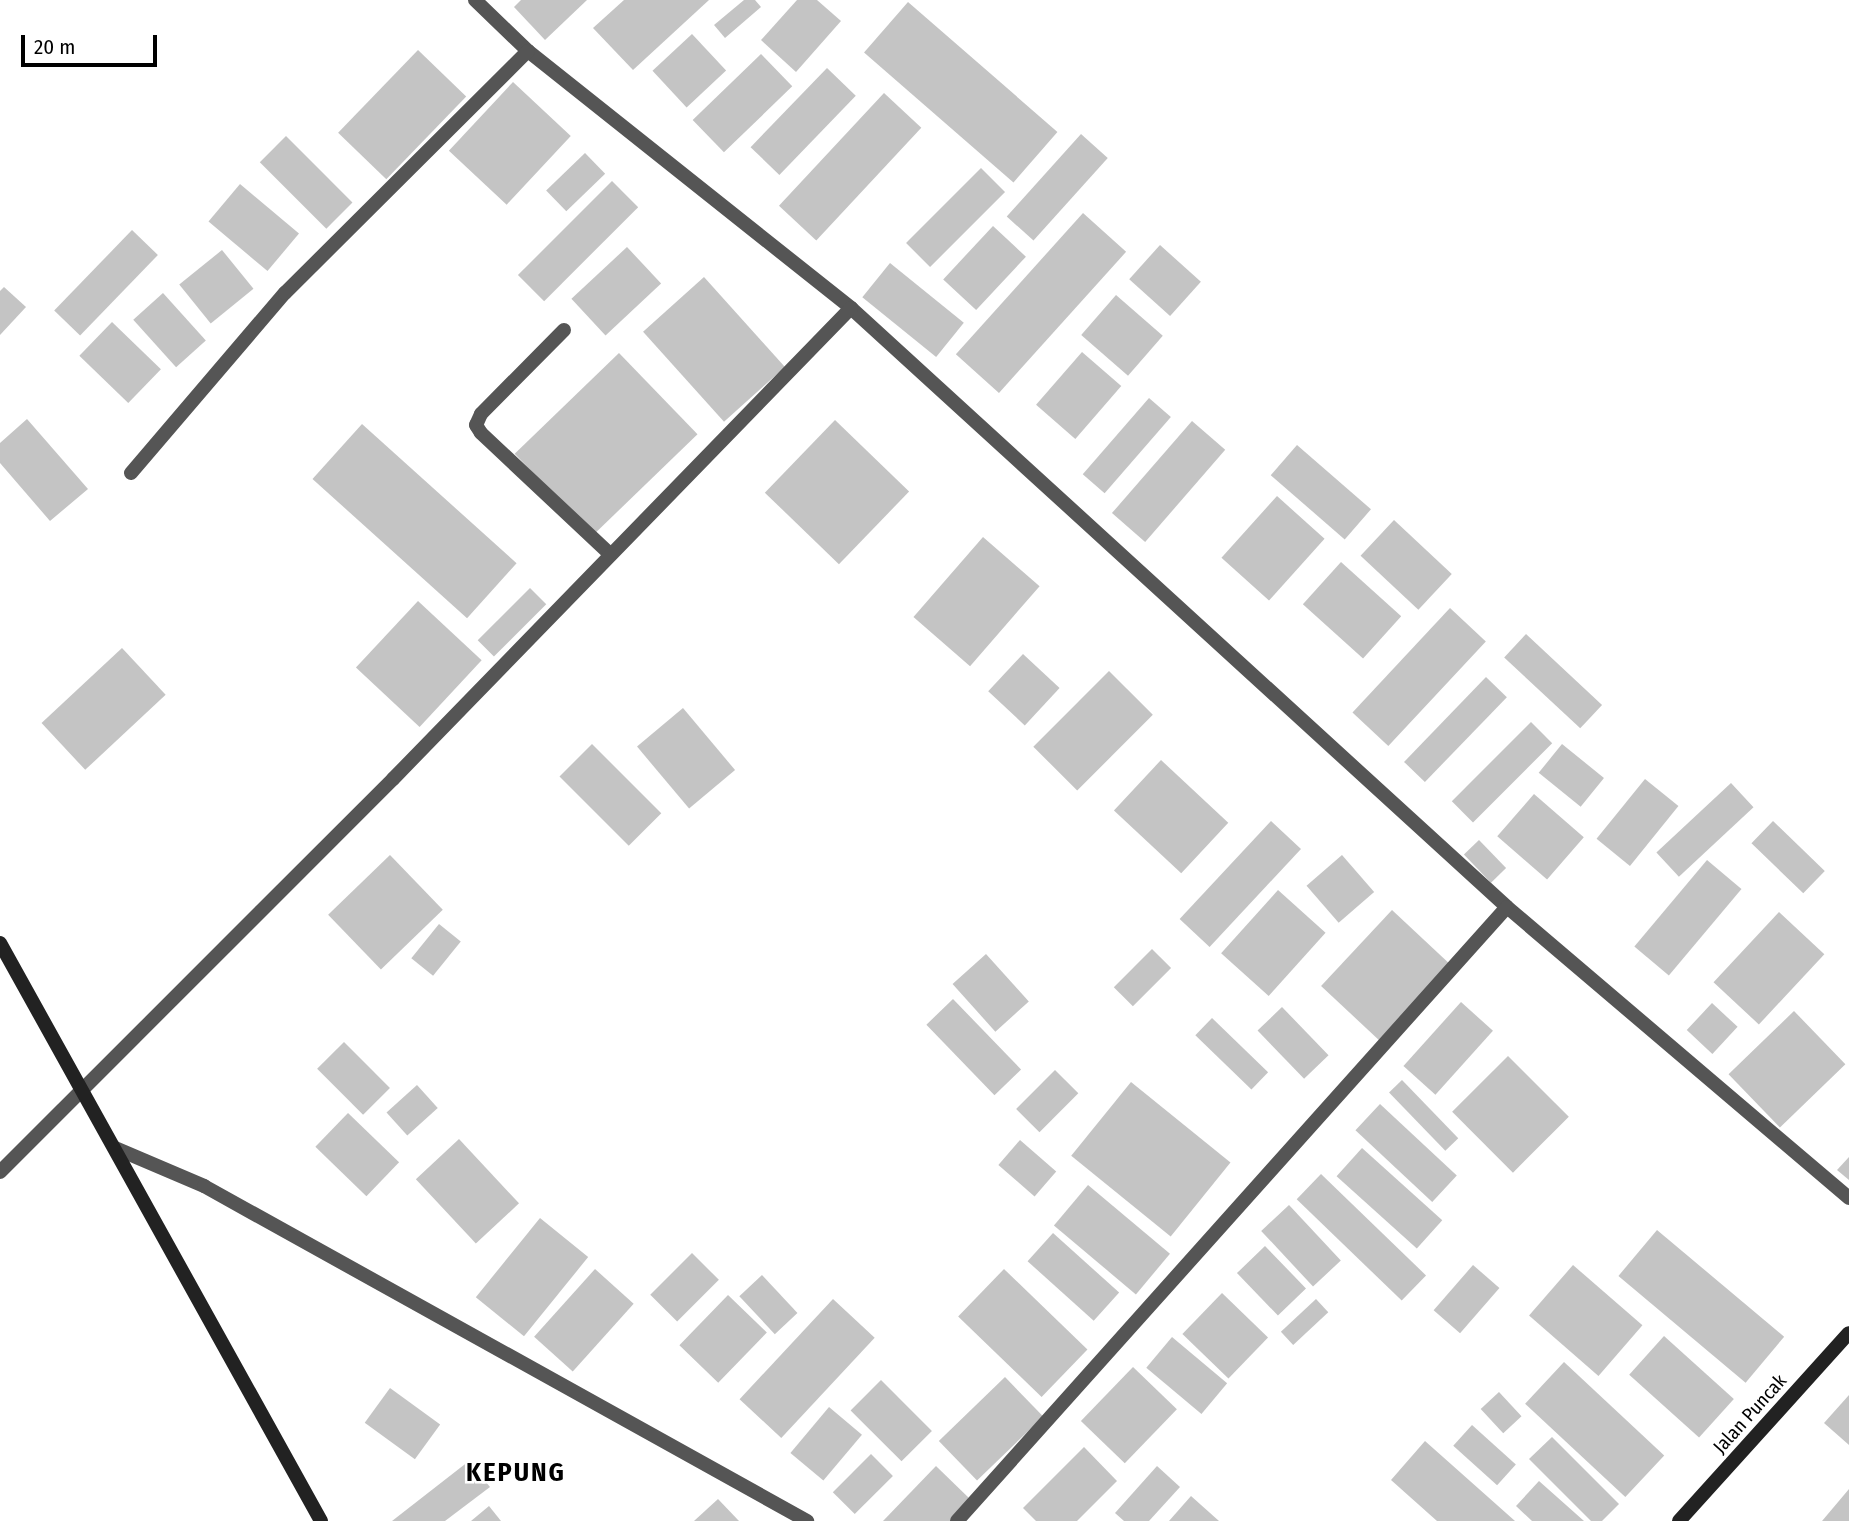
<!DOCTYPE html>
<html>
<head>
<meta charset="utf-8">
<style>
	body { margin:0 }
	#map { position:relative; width:1849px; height:1521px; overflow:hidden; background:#fff; font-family:"Fira Sans Condensed",sans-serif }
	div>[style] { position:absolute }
	.building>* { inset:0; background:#c4c4c4; transform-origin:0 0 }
	.street>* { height:14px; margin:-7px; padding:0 7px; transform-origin:7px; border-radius:7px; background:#555 }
	.secondary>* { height:14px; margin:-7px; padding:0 7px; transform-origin:7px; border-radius:7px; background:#222 }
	span { translate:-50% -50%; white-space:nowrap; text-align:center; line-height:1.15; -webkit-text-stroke:5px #fff; paint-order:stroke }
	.street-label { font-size:19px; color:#000 }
	.district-label { font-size:26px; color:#000; font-weight:700; letter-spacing:2px }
	.scale { position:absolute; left:21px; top:35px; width:136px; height:32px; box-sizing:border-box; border:4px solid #000; border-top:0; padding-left:9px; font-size:21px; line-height:24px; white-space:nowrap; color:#000; -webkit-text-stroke:5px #fff; paint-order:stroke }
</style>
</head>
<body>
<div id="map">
	<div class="building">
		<div style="clip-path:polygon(521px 0,587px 0,545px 40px,514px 7px)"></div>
		<div style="clip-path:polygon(624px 0,709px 0,633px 70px,593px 28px)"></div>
		<div style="clip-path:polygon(744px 0,755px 0,761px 7px,725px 38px,714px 25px)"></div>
		<div style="clip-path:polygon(797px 0,817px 0,841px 21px,796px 72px,761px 40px)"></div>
		<div style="left:908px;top:2px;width:198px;height:67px;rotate:41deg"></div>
		<div style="left:692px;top:34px;width:50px;height:54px;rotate:47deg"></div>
		<div style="left:418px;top:50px;width:67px;height:115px;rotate:44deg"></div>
		<div style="left:761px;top:54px;width:45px;height:95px;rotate:46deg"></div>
		<div style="left:827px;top:68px;width:40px;height:110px;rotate:44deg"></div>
		<div style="left:513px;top:82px;width:79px;height:94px;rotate:43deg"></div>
		<div style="left:884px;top:93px;width:51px;height:154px;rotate:43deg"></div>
		<div style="left:1081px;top:134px;width:36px;height:111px;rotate:42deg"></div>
		<div style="left:286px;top:136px;width:94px;height:37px;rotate:45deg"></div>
		<div style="left:585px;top:153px;width:29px;height:54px;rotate:46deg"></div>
		<div style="left:981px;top:168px;width:34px;height:106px;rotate:45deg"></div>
		<div style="left:612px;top:181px;width:37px;height:133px;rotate:45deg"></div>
		<div style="left:240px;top:184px;width:77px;height:49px;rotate:40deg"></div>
		<div style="left:1083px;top:213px;width:58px;height:190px;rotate:42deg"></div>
		<div style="left:993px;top:226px;width:45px;height:73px;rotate:43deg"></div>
		<div style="left:132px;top:230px;width:36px;height:112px;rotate:44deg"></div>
		<div style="left:1160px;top:245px;width:55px;height:46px;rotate:42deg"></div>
		<div style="left:627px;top:247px;width:50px;height:76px;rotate:47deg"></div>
		<div style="left:222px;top:250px;width:50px;height:55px;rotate:51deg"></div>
		<div style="left:890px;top:263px;width:95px;height:44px;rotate:39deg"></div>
		<div style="left:704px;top:277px;width:121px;height:82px;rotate:48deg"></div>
		<div style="clip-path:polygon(4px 287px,26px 307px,0 335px,0 291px)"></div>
		<div style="left:163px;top:293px;width:64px;height:40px;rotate:48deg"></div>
		<div style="left:1116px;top:295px;width:62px;height:53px;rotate:41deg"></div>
		<div style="left:112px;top:322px;width:68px;height:47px;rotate:44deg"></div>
		<div style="left:1082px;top:352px;width:52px;height:70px;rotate:41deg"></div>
		<div style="left:619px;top:353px;width:113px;height:145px;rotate:46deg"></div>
		<div style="left:1149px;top:398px;width:29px;height:101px;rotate:41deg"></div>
		<div style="clip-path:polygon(27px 419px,88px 489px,50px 521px,0 463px,0 443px)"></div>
		<div style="left:835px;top:420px;width:103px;height:101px;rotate:44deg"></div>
		<div style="left:1192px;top:421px;width:44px;height:122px;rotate:41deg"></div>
		<div style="left:362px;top:424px;width:208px;height:74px;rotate:42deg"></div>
		<div style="left:1297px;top:445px;width:98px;height:40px;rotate:41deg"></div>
		<div style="left:1277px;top:496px;width:64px;height:83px;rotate:42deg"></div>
		<div style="left:1394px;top:520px;width:79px;height:49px;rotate:43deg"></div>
		<div style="left:983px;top:537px;width:75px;height:106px;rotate:41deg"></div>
		<div style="left:1341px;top:562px;width:81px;height:57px;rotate:42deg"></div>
		<div style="left:530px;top:588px;width:23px;height:74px;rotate:45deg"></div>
		<div style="left:418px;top:601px;width:87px;height:91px;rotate:43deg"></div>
		<div style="left:1450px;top:608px;width:49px;height:143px;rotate:43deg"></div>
		<div style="left:1526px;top:634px;width:104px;height:32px;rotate:43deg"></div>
		<div style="left:122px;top:648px;width:64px;height:110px;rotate:47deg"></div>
		<div style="left:1023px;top:654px;width:50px;height:51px;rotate:43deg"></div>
		<div style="left:1109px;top:671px;width:62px;height:107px;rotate:45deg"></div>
		<div style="left:1486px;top:677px;width:29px;height:118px;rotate:44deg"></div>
		<div style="left:683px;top:708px;width:81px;height:60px;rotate:50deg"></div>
		<div style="left:1531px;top:722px;width:30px;height:112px;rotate:45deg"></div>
		<div style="left:592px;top:744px;width:98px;height:46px;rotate:45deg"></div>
		<div style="left:1562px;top:744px;width:54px;height:37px;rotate:39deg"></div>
		<div style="left:1161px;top:760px;width:92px;height:69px;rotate:43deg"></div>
		<div style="left:1645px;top:779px;width:43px;height:77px;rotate:39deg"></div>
		<div style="left:1731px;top:783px;width:33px;height:102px;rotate:47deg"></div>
		<div style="left:1534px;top:794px;width:66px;height:56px;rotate:41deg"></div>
		<div style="left:1271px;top:821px;width:41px;height:134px;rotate:43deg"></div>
		<div style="left:1773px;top:821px;width:72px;height:31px;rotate:44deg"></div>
		<div style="left:1479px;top:840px;width:39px;height:21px;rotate:46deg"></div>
		<div style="left:390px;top:855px;width:76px;height:86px;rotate:46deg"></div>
		<div style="left:1342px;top:855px;width:49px;height:47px;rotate:49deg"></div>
		<div style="left:1707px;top:860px;width:45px;height:113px;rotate:40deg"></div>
		<div style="left:1278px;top:890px;width:64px;height:85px;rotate:42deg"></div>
		<div style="left:1392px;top:910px;width:79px;height:104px;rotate:43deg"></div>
		<div style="left:1779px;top:912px;width:62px;height:96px;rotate:43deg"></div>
		<div style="left:439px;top:924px;width:28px;height:44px;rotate:39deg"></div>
		<div style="left:1152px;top:949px;width:27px;height:54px;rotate:45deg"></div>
		<div style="left:986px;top:954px;width:64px;height:45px;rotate:48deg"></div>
		<div style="left:953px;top:999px;width:98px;height:37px;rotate:46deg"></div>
		<div style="left:1461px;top:1002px;width:43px;height:86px;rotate:42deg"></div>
		<div style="left:1712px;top:1003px;width:35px;height:37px;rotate:43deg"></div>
		<div style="left:1282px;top:1007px;width:67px;height:34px;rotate:46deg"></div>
		<div style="left:1794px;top:1011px;width:74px;height:91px;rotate:46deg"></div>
		<div style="left:1212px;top:1018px;width:78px;height:24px;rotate:44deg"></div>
		<div style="left:344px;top:1042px;width:65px;height:38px;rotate:45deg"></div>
		<div style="left:1508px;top:1056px;width:86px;height:79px;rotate:45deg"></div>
		<div style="left:1055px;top:1070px;width:33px;height:55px;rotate:45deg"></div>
		<div style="left:1402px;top:1080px;width:81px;height:18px;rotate:46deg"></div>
		<div style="left:1131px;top:1082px;width:128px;height:95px;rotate:39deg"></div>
		<div style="left:417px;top:1085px;width:31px;height:41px;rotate:48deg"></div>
		<div style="left:1380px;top:1104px;width:105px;height:36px;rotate:43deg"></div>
		<div style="left:348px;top:1113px;width:71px;height:47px;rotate:44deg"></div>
		<div style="left:459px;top:1139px;width:88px;height:59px;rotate:47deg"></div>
		<div style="left:1020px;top:1140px;width:48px;height:33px;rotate:41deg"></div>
		<div style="left:1362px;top:1148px;width:108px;height:38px;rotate:42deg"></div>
		<div style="clip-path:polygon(1849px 1157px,1849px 1180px,1837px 1170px)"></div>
		<div style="left:1321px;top:1174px;width:146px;height:35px;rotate:44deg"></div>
		<div style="left:1088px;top:1185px;width:107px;height:53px;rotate:40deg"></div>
		<div style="left:1289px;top:1205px;width:76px;height:38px;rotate:47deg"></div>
		<div style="left:540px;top:1218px;width:62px;height:102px;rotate:39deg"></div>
		<div style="left:1657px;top:1230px;width:166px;height:60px;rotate:40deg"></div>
		<div style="left:1053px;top:1233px;width:89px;height:38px;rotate:42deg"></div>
		<div style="left:1265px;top:1246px;width:59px;height:39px;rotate:46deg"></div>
		<div style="left:692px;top:1253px;width:38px;height:59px;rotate:45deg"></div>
		<div style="left:1473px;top:1265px;width:35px;height:60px;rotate:41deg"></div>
		<div style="left:1573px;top:1265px;width:92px;height:67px;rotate:41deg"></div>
		<div style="left:595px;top:1269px;width:52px;height:91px;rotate:42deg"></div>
		<div style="left:1004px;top:1269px;width:116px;height:66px;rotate:44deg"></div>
		<div style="left:762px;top:1275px;width:52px;height:31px;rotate:47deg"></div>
		<div style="left:1222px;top:1293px;width:64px;height:57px;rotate:44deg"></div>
		<div style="left:728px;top:1295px;width:54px;height:70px;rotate:44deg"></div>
		<div style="left:833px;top:1299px;width:57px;height:137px;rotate:43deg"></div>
		<div style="left:1316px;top:1299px;width:18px;height:48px;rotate:47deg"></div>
		<div style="left:1664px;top:1336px;width:94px;height:52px;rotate:42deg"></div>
		<div style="left:1172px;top:1337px;width:72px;height:40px;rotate:40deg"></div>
		<div style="left:1564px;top:1362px;width:137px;height:57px;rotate:43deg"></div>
		<div style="left:1133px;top:1367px;width:61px;height:75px;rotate:44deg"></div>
		<div style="left:1005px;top:1377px;width:55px;height:92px;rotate:46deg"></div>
		<div style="left:881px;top:1380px;width:72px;height:43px;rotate:45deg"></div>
		<div style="left:390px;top:1388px;width:62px;height:43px;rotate:36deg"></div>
		<div style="left:1499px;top:1392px;width:33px;height:25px;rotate:47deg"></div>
		<div style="clip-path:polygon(1849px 1395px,1849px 1445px,1824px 1423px)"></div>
		<div style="left:829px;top:1407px;width:43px;height:60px;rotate:40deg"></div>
		<div style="left:1472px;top:1425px;width:59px;height:28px;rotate:42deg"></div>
		<div style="clip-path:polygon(1552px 1437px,1619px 1504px,1602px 1521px,1591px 1521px,1529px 1459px)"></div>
		<div style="clip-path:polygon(1425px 1441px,1515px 1521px,1437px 1521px,1391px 1480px)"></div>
		<div style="clip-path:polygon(1084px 1447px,1117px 1481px,1077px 1521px,1036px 1521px,1023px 1508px)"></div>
		<div style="left:871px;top:1454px;width:31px;height:54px;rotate:45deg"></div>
		<div style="clip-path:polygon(469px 1461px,490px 1487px,445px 1521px,392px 1521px)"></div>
		<div style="clip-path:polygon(936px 1466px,971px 1500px,951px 1521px,883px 1521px)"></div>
		<div style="clip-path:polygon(1157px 1466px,1180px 1487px,1149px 1521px,1124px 1521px,1115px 1513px)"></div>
		<div style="clip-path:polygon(1539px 1481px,1584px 1521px,1532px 1521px,1516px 1506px)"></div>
		<div style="clip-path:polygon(1849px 1489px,1849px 1521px,1822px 1521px)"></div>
		<div style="clip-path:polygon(1191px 1496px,1219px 1521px,1169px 1521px)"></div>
		<div style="clip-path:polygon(718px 1499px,739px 1521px,694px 1521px)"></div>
		<div style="clip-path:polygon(489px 1506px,501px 1521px,471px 1521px)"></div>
	</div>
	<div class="street">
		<div style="left:475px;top:0;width:74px;rotate:43.9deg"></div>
		<div style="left:528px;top:51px;width:413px;rotate:38.5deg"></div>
		<div style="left:851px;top:308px;width:888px;rotate:42.4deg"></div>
		<div style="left:1507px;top:907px;width:449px;rotate:40.4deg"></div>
		<div style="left:564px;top:330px;width:118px;rotate:134.7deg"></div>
		<div style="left:481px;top:414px;width:12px;rotate:114deg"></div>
		<div style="left:476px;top:425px;width:9px;rotate:58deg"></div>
		<div style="left:481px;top:433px;width:177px;rotate:43.2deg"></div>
		<div style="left:131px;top:473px;width:237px;rotate:-49.5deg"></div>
		<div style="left:285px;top:293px;width:343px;rotate:-44.9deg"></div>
		<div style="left:115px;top:1148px;width:97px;rotate:23.1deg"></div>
		<div style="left:204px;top:1186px;width:690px;rotate:29.05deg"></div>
		<div style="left:0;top:1172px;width:556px;rotate:-45deg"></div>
		<div style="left:393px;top:779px;width:657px;rotate:-45.8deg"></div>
		<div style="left:957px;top:1521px;width:824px;rotate:-48.15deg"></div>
	</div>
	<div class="secondary">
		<div style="left:0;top:943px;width:661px;rotate:60.95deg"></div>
		<div style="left:1679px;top:1521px;width:253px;rotate:-47.9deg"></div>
	</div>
	<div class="street-label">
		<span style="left:1750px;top:1414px;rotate:-48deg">Jalan Puncak</span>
	</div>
	<div class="district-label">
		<span style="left:516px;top:1473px">KEPUNG</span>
	</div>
	<div class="scale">20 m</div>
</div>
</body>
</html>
